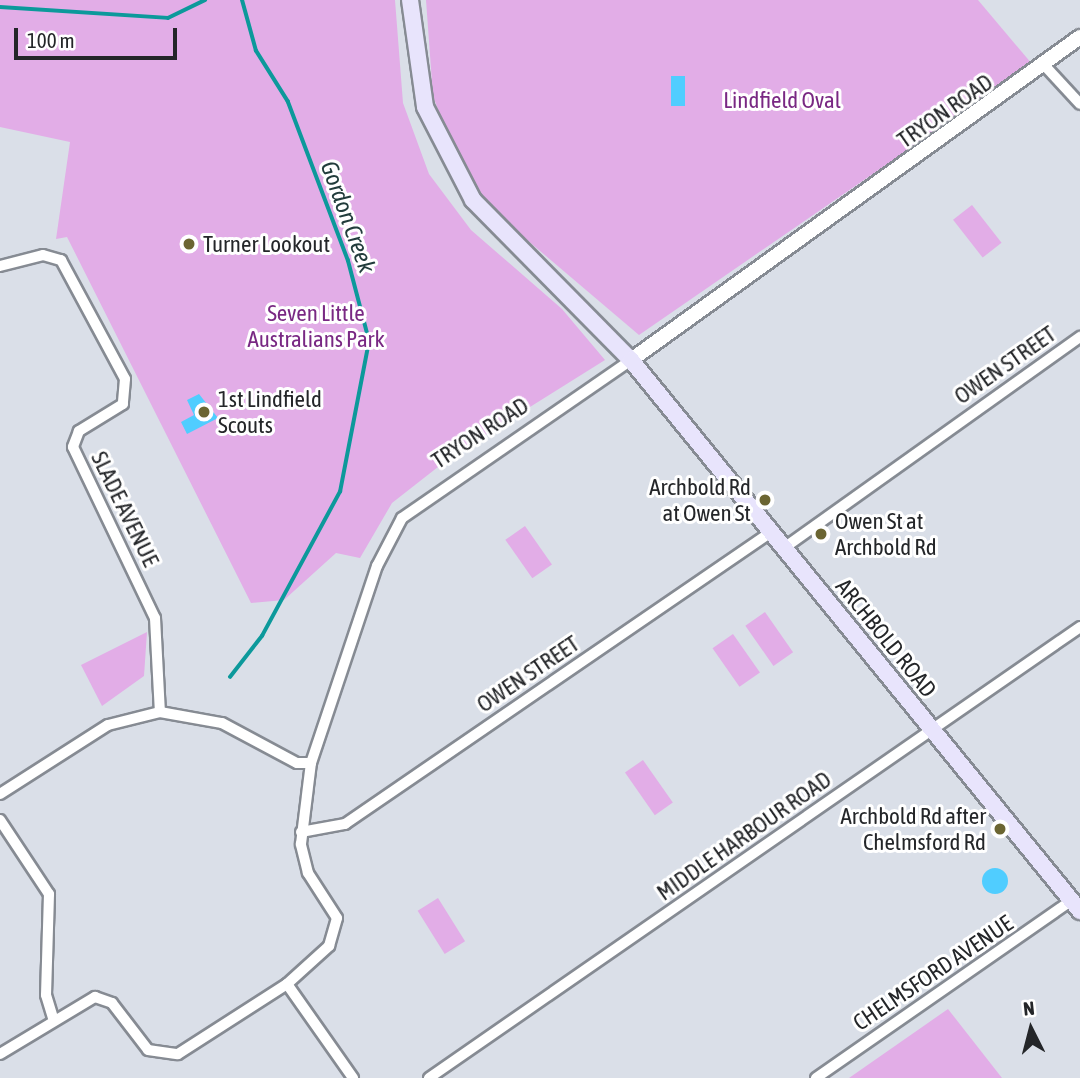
<!DOCTYPE html>
<html>
<head>
<meta charset="utf-8">
<style>
	body { margin:0 }
	#map { position:relative; width:1080px; height:1078px; overflow:hidden; background:#dadfe8; font-family:"Asap Condensed",sans-serif }
	div>[style] { position:absolute }
	.green>* { inset:0; background:#e2ade7; transform-origin:0 0 }
	.stream>* { height:3.5px; margin:-1.75px; padding:0 1.75px; transform-origin:1.75px; border-radius:1.75px; background:#0c999b }
	.building>* { inset:0; background:#50cdff; transform-origin:0 0 }
	.round { border-radius:50% }
	.roads { filter:drop-shadow(2px 0 #868b93) drop-shadow(-2px 0 #868b93) drop-shadow(0 2px #868b93) drop-shadow(0 -2px #868b93) }
	.minor>* { height:10px; margin:-5px; padding:0 5px; transform-origin:5px; border-radius:5px; background:#fff }
	.tertiary>* { height:14px; margin:-7px; padding:0 7px; transform-origin:7px; border-radius:7px; background:#fff }
	.secondary>* { height:16px; margin:-8px; padding:0 8px; transform-origin:8px; border-radius:8px; background:#e8e4fc }
	.dots>* { width:19px; height:19px; translate:-50% -50%; box-sizing:border-box; border:4px solid #fff; border-radius:50% }
	span { translate:-50% -50%; white-space:nowrap; text-align:center; line-height:1.15; -webkit-text-stroke:6px #fff; paint-order:stroke }
	.park-label { font-size:23px; color:#792883 }
	.street-label { font-size:23px; color:#242629 }
	.poi-label { font-size:23px; color:#242629 }
	.left { translate:0 -50%; text-align:left }
	.right { translate:-100% -50%; text-align:right }
	.water-label { font-size:24px; color:#223c3c; font-style:italic }
	.north { position:absolute; left:996px; top:994px; width:70px; height:70px; -webkit-text-stroke:5px #fff; paint-order:stroke; rotate:354deg; font-size:19px; font-weight:700; line-height:28px; text-align:center; color:#242629 }
	.north::after { content:''; display:block; margin:auto; width:24px; height:32px; background:#242629; clip-path:polygon(50% 0,100% 100%,50% 72%,0 100%) }
	.scale { position:absolute; left:14px; top:28px; width:163px; height:32px; box-sizing:border-box; border:4px solid #242629; border-top:0; padding-left:9px; font-size:21px; line-height:24px; white-space:nowrap; color:#242629; -webkit-text-stroke:5px #fff; paint-order:stroke }
</style>
</head>
<body>
<div id="map">
	<div class="green">
		<div style="clip-path:polygon(0 0,395px 0,403px 103px,429px 174px,471px 230px,562px 309px,605px 360px,452px 456px,392px 503px,360px 558px,336px 553px,284px 600px,251px 603px,67px 237px,56px 239px,70px 142px,0 127px)"></div>
		<div style="clip-path:polygon(426px 0,978px 0,1032px 64px,639px 335px,493px 211px,457px 160px,433px 96px)"></div>
		<div style="left:972px;top:205px;width:48px;height:24px;rotate:52deg"></div>
		<div style="left:525px;top:526px;width:47px;height:24px;rotate:55deg"></div>
		<div style="left:765px;top:612px;width:49px;height:24px;rotate:55deg"></div>
		<div style="clip-path:polygon(147px 632px,144px 676px,102px 706px,81px 665px)"></div>
		<div style="left:733px;top:634px;width:47px;height:25px;rotate:55deg"></div>
		<div style="left:643px;top:760px;width:52px;height:22px;rotate:55deg"></div>
		<div style="left:438px;top:898px;width:51px;height:24px;rotate:58deg"></div>
		<div style="clip-path:polygon(948px 1009px,1002px 1078px,849px 1078px)"></div>
	</div>
	<div class="stream">
		<div style="left:0;top:7px;width:168px;rotate:3.7deg"></div>
		<div style="left:168px;top:18px;width:41px;rotate:-25.9deg"></div>
		<div style="left:230px;top:677px;width:52px;rotate:-52deg"></div>
		<div style="left:262px;top:636px;width:164px;rotate:-61.6deg"></div>
		<div style="left:340px;top:492px;width:154px;rotate:-79.1deg"></div>
		<div style="left:369px;top:341px;width:83px;rotate:-104.7deg"></div>
		<div style="left:348px;top:261px;width:170px;rotate:-110.7deg"></div>
		<div style="left:288px;top:102px;width:60px;rotate:-122.1deg"></div>
		<div style="left:256px;top:51px;width:53px;rotate:-105.4deg"></div>
	</div>
	<div class="building">
		<div style="left:671px;top:76px;width:14px;height:30px"></div>
		<div style="clip-path:polygon(199px 394px,218px 418px,187px 434px,181px 422px,194px 415px,187px 400px)"></div>
		<div class="round" style="left:982px;top:868px;width:26px;height:26px"></div>
	</div>
	<div class="roads">
		<div class="minor">
			<div style="left:1046px;top:67px;width:50px;rotate:47.4deg"></div>
			<div style="left:0;top:266px;width:44px;rotate:-14.3deg"></div>
			<div style="left:43px;top:255px;width:19px;rotate:16deg"></div>
			<div style="left:61px;top:260px;width:135px;rotate:61.7deg"></div>
			<div style="left:125px;top:379px;width:25px;rotate:95deg"></div>
			<div style="left:123px;top:404px;width:52px;rotate:148.5deg"></div>
			<div style="left:79px;top:431px;width:17px;rotate:111deg"></div>
			<div style="left:73px;top:447px;width:190px;rotate:64.4deg"></div>
			<div style="left:155px;top:618px;width:94px;rotate:87deg"></div>
			<div style="left:784px;top:548px;width:364px;rotate:-35.5deg"></div>
			<div style="left:0;top:794px;width:128px;rotate:-32.6deg"></div>
			<div style="left:108px;top:725px;width:54px;rotate:-14deg"></div>
			<div style="left:160px;top:712px;width:63px;rotate:10.1deg"></div>
			<div style="left:222px;top:723px;width:85px;rotate:28.1deg"></div>
			<div style="left:297px;top:763px;width:14px"></div>
			<div style="left:311px;top:763px;width:208px;rotate:-71.5deg"></div>
			<div style="left:377px;top:566px;width:54px;rotate:-62.5deg"></div>
			<div style="left:402px;top:518px;width:278px;rotate:-34.6deg"></div>
			<div style="left:0;top:820px;width:89px;rotate:56.5deg"></div>
			<div style="left:49px;top:894px;width:101px;rotate:91.7deg"></div>
			<div style="left:46px;top:995px;width:24px;rotate:73deg"></div>
			<div style="left:301px;top:832px;width:45px;rotate:-10.3deg"></div>
			<div style="left:345px;top:824px;width:516px;rotate:-34.43deg"></div>
			<div style="left:287px;top:984px;width:115px;rotate:54.9deg"></div>
			<div style="left:0;top:1054px;width:111px;rotate:-31deg"></div>
			<div style="left:95px;top:997px;width:18px;rotate:19deg"></div>
			<div style="left:112px;top:1003px;width:59px;rotate:52.5deg"></div>
			<div style="left:148px;top:1050px;width:30px;rotate:8deg"></div>
			<div style="left:178px;top:1054px;width:130px;rotate:-32.7deg"></div>
			<div style="left:287px;top:984px;width:57px;rotate:-42.1deg"></div>
			<div style="left:329px;top:946px;width:29px;rotate:-74deg"></div>
			<div style="left:337px;top:918px;width:54px;rotate:-122.8deg"></div>
			<div style="left:308px;top:873px;width:30px;rotate:-104deg"></div>
			<div style="left:301px;top:844px;width:82px;rotate:-83deg"></div>
			<div style="left:429px;top:1078px;width:792px;rotate:-34.71deg"></div>
			<div style="left:816px;top:1078px;width:312px;rotate:-34.8deg"></div>
		</div>
		<div class="tertiary">
			<div style="left:631px;top:360px;width:553px;rotate:-35.73deg"></div>
		</div>
		<div class="secondary">
			<div style="left:410px;top:0;width:108px;rotate:82deg"></div>
			<div style="left:425px;top:107px;width:105px;rotate:62.7deg"></div>
			<div style="left:473px;top:200px;width:225px;rotate:45.4deg"></div>
			<div style="left:631px;top:360px;width:711px;rotate:50.82deg"></div>
		</div>
	</div>
	<div class="dots">
		<div style="left:189px;top:244px;background:#6b6532"></div>
		<div style="left:204px;top:412px;background:#6b6532"></div>
		<div style="left:765px;top:500px;background:#6b6532"></div>
		<div style="left:821px;top:534px;background:#6b6532"></div>
		<div style="left:1000px;top:829px;background:#6b6532"></div>
	</div>
	<div class="park-label">
		<span style="left:782px;top:100px">Lindfield Oval</span>
		<span style="left:316px;top:326px">Seven Little<br>Australians Park</span>
	</div>
	<div class="street-label">
		<span style="left:945px;top:111px;rotate:-35deg">TRYON ROAD</span>
		<span style="left:1005px;top:365px;rotate:-35deg">OWEN STREET</span>
		<span style="left:480px;top:433px;rotate:-33deg">TRYON ROAD</span>
		<span style="left:125px;top:509px;rotate:64deg">SLADE AVENUE</span>
		<span style="left:886px;top:638px;rotate:51deg">ARCHBOLD ROAD</span>
		<span style="left:528px;top:674px;rotate:-34deg">OWEN STREET</span>
		<span style="left:744px;top:836px;rotate:-35deg">MIDDLE HARBOUR ROAD</span>
		<span style="left:933px;top:973px;rotate:-34deg">CHELMSFORD AVENUE</span>
	</div>
	<div class="poi-label">
		<span class="left" style="left:203px;top:244px">Turner Lookout</span>
		<span class="left" style="left:218px;top:412px">1st Lindfield<br>Scouts</span>
		<span class="right" style="left:751px;top:500px">Archbold Rd<br>at Owen St</span>
		<span class="left" style="left:835px;top:534px">Owen St at<br>Archbold Rd</span>
		<span class="right" style="left:986px;top:829px">Archbold Rd after<br>Chelmsford Rd</span>
	</div>
	<div class="water-label">
		<span style="left:348px;top:217px;rotate:70deg">Gordon Creek</span>
	</div>
	<div class="north">N</div>
	<div class="scale">100 m</div>
</div>
</body>
</html>
